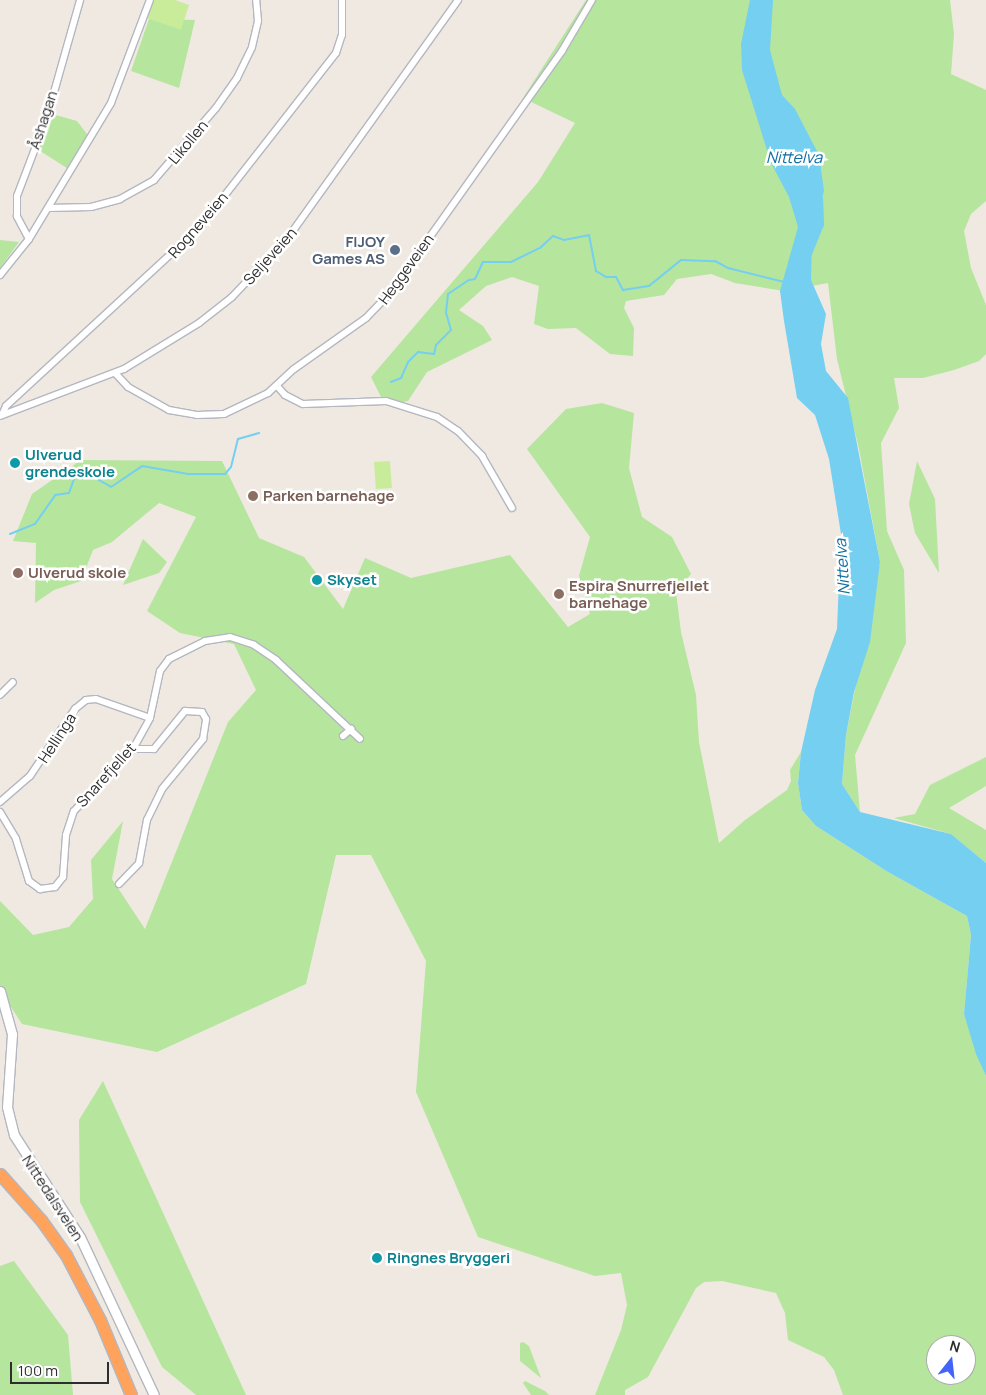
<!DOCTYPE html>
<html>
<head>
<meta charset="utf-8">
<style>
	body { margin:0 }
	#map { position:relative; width:986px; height:1395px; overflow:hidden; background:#efe9e1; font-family:Manrope,sans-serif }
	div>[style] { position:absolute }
	.green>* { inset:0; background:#b6e59e }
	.pitch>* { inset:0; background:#c9ec9a; transform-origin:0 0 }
	.water>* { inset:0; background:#75cff0 }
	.stream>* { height:2px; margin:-1px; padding:0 1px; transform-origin:1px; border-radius:1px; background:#75cff0 }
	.river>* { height:11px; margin:-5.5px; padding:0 5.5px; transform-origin:5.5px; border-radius:5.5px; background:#75cff0 }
	.roads { filter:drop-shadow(1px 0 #b4b7c1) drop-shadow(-1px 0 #b4b7c1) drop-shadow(0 1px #b4b7c1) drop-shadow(0 -1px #b4b7c1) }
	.street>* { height:6px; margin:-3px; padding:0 3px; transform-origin:3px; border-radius:3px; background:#fff }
	.secondary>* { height:9px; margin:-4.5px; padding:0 4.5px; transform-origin:4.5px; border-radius:4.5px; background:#fff }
	.highway>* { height:11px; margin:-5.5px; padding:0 5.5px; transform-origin:5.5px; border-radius:5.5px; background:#ffa35c }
	.dots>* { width:14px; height:14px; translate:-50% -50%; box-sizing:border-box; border:2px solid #fff; border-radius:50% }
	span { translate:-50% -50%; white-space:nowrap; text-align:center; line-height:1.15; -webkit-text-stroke:5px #fff; paint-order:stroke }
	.street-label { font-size:15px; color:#2e2e2e }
	.service-label { font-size:15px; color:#4e5e75; font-weight:700 }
	.right { translate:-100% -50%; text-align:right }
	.culture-label { font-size:15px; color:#0d838f; font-weight:700 }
	.left { translate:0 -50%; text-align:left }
	.education-label { font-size:15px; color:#785e54; font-weight:700 }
	.water-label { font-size:16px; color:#0d6fa3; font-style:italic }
	.north { position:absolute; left:926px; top:1335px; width:50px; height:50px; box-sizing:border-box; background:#fff; border:1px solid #ababab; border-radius:50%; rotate:16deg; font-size:14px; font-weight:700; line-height:20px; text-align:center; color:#2e2e2e }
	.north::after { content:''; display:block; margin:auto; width:18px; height:22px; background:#4264fb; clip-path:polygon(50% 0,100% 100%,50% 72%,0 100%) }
	.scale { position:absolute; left:10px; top:1362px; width:99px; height:22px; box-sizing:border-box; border:2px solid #2e2e2e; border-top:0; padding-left:6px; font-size:15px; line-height:18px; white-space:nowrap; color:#2e2e2e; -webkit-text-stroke:4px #fff; paint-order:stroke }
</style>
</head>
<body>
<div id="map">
	<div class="green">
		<div style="clip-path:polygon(586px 0,950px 0,954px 34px,951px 74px,986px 90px,986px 201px,971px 214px,964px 231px,971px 268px,986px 305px,986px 354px,979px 361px,954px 370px,923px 378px,894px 378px,899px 408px,881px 443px,887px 531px,904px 570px,906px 643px,855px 755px,860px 812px,842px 784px,846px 735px,880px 562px,859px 449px,837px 359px,828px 283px,784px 291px,735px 283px,711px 274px,677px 279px,664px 295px,626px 301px,624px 308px,634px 328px,633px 356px,610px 354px,576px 328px,548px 329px,534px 324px,539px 286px,512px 277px,486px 286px,459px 310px,483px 326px,492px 340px,427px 372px,408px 401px,385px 405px,371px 377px,538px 182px,575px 123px,523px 98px)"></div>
		<div style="clip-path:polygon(149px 19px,195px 20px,179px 88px,131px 71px)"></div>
		<div style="clip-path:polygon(52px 114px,77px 121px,90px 138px,70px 170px,37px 149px)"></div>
		<div style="clip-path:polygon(0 240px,19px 242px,0 268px)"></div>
		<div style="clip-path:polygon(evenodd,602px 403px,634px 413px,629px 468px,642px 517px,672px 537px,691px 574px,676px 592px,681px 632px,696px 695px,699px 742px,719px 843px,745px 820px,787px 790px,791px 781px,790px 770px,801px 752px,798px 783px,802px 810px,816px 826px,888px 872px,967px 916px,971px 935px,964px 1014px,986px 1076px,986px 1395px,843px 1395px,834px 1370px,824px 1357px,788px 1340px,785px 1313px,776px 1293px,722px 1281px,704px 1282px,696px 1288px,648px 1377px,625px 1390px,625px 1395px,595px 1395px,621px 1330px,627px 1305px,621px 1273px,595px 1276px,478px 1237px,416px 1092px,426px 961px,371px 855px,336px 855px,306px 984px,157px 1052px,22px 1024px,0 990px,0 901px,33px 935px,69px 927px,93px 899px,91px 860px,123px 821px,112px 879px,145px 929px,228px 722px,256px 690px,234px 644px,180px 633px,147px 611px,196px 517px,159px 503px,112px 542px,93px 550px,81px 581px,54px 590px,35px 603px,36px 543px,13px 541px,32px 494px,81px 460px,222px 461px,259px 538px,304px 557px,343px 609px,365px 558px,411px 578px,510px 555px,568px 627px,590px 614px,579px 576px,590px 537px,527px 449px,566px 409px,602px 403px,936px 1345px,966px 1345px,966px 1375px,936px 1375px,936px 1345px)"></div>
		<div style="clip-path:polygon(917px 461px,935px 499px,939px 573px,915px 533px,909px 504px)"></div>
		<div style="clip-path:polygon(143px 539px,167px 562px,159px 573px,123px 585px)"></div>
		<div style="clip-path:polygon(986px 757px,986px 786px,949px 808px,986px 830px,986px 863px,951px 834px,894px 818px,915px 814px,930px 785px)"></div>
		<div style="clip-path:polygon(103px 1081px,246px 1395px,196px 1395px,162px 1367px,80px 1202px,79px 1120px)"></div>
		<div style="clip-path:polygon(14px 1261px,68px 1335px,73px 1395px,0 1395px,0 1266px)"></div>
		<div style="clip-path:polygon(523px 1342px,529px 1346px,541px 1378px,520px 1361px,520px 1343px)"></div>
		<div style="clip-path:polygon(525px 1381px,545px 1391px,549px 1395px,531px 1395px,523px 1383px)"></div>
	</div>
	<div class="pitch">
		<div style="clip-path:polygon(153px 0,175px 0,189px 5px,181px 30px,147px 18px)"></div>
		<div style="left:390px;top:461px;width:27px;height:16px;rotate:86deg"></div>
	</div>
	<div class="water">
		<div style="clip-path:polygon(750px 0,773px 0,770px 50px,782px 95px,795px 109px,819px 155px,824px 191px,812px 234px,811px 280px,826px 314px,821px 344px,826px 371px,848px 398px,880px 562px,870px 642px,854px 692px,846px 735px,842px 784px,860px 812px,951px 834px,986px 863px,986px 1076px,976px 1054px,964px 1014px,971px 935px,967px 916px,888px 872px,816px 826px,802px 810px,798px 783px,801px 752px,815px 690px,837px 629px,841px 534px,829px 459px,815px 415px,797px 398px,784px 321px,780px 291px,798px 227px,789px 197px,771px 163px,742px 70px,741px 44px)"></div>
	</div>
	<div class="stream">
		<div style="left:391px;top:382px;width:11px;rotate:-22deg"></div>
		<div style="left:401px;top:378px;width:17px;rotate:-66deg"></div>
		<div style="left:408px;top:362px;width:14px;rotate:-45deg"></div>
		<div style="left:418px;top:352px;width:16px;rotate:7deg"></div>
		<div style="left:434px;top:354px;width:9px;rotate:-77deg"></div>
		<div style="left:436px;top:345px;width:21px;rotate:-45deg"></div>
		<div style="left:451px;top:330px;width:18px;rotate:-106deg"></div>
		<div style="left:446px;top:313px;width:19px;rotate:-84deg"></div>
		<div style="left:448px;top:294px;width:25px;rotate:-34deg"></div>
		<div style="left:469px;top:280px;width:6px;rotate:-9deg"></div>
		<div style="left:475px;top:279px;width:19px;rotate:-65deg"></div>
		<div style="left:483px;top:262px;width:28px"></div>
		<div style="left:511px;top:262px;width:32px;rotate:-26deg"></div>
		<div style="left:540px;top:248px;width:18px;rotate:-43deg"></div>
		<div style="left:553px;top:236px;width:12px;rotate:20deg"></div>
		<div style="left:564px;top:240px;width:25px;rotate:-11deg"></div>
		<div style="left:589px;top:235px;width:37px;rotate:79deg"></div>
		<div style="left:596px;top:271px;width:12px;rotate:31deg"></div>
		<div style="left:606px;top:277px;width:10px"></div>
		<div style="left:616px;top:277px;width:15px;rotate:62deg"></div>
		<div style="left:623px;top:290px;width:26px;rotate:-9deg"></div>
		<div style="left:649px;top:286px;width:41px;rotate:-39.1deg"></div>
		<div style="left:681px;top:260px;width:34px;rotate:2deg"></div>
		<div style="left:715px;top:261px;width:15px;rotate:28deg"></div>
		<div style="left:728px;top:268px;width:58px;rotate:14deg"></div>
		<div style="left:10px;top:534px;width:27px;rotate:-22deg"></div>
		<div style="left:35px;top:524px;width:35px;rotate:-55deg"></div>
		<div style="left:55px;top:495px;width:14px;rotate:-8deg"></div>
		<div style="left:69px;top:493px;width:15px;rotate:-70deg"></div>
		<div style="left:74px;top:479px;width:8px;rotate:-40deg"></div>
		<div style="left:80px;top:474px;width:8px"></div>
		<div style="left:88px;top:474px;width:26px;rotate:29deg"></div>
		<div style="left:111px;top:487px;width:37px;rotate:-34deg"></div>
		<div style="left:142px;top:466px;width:47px;rotate:9.9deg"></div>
		<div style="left:188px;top:474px;width:37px"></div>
		<div style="left:225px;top:474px;width:9px;rotate:-49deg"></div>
		<div style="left:231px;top:467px;width:29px;rotate:-76deg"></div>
		<div style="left:238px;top:439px;width:22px;rotate:-16deg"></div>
	</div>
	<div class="river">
		<div style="left:806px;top:253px;width:31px;rotate:-68deg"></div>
		<div style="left:818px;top:224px;width:25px;rotate:-92deg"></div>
	</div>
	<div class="roads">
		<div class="street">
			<div style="left:48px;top:208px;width:43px;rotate:-1.3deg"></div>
			<div style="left:91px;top:207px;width:30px;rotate:-15deg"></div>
			<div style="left:120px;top:199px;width:39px;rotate:-29deg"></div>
			<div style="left:154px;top:180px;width:95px;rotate:-49.3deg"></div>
			<div style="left:216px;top:108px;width:37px;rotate:-55deg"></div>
			<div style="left:237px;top:78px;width:34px;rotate:-64deg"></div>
			<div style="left:252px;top:47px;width:27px;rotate:-77deg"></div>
			<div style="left:258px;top:21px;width:21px;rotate:-95deg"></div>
			<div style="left:29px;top:239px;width:26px;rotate:-118deg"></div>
			<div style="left:17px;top:216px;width:20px;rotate:-90deg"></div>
			<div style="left:17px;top:196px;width:85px;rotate:-69.2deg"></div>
			<div style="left:47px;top:117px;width:122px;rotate:-74.2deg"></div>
			<div style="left:0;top:275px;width:46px;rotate:-51.1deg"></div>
			<div style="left:29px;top:239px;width:159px;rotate:-58.9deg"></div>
			<div style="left:111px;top:103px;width:110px;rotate:-69.3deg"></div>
			<div style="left:116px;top:374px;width:18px;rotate:47deg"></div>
			<div style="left:128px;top:387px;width:47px;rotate:29.3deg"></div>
			<div style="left:169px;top:410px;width:28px;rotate:10deg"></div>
			<div style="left:197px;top:415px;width:27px;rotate:-2deg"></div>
			<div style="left:224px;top:414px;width:49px;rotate:-25.5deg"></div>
			<div style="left:268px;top:393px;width:35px;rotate:-43deg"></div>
			<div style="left:294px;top:369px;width:88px;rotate:-35.3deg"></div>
			<div style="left:366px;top:318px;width:35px;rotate:-46deg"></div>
			<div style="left:390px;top:293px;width:297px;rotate:-54.6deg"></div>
			<div style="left:562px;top:51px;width:59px;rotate:-59.5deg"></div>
			<div style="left:277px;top:386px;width:12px;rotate:48deg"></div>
			<div style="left:285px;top:395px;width:20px;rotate:27deg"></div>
			<div style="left:303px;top:404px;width:83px;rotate:-2.1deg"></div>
			<div style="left:386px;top:401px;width:53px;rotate:17.4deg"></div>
			<div style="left:437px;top:417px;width:25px;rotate:34deg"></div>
			<div style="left:458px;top:431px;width:35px;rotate:46deg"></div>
			<div style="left:482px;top:456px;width:60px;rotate:60deg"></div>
			<div style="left:2px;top:415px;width:10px;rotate:-66deg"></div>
			<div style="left:6px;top:406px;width:264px;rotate:-42.7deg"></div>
			<div style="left:200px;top:227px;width:221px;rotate:-52deg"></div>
			<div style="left:336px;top:53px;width:19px;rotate:-72deg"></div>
			<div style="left:342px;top:35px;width:35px;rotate:-90deg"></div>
			<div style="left:0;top:416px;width:133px;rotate:-20.8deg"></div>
			<div style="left:124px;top:369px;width:88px;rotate:-31.5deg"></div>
			<div style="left:199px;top:323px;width:42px;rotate:-38.2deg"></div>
			<div style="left:232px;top:297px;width:80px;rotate:-46.5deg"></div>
			<div style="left:287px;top:239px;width:294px;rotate:-54.4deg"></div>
			<div style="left:0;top:695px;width:18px;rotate:-45deg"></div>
			<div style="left:343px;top:736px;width:11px;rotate:-41deg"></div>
			<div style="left:0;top:802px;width:40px;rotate:-41deg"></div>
			<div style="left:30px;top:776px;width:81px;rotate:-56.1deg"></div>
			<div style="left:75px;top:709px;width:14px;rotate:-39deg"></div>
			<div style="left:86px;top:700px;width:10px;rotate:-6deg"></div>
			<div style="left:96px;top:699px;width:57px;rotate:19.4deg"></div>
			<div style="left:0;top:812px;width:31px;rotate:59deg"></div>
			<div style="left:16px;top:839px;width:44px;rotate:72.8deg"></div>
			<div style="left:29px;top:881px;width:14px;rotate:36deg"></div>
			<div style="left:40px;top:889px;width:15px;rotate:-8deg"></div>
			<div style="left:55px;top:887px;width:13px;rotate:-51deg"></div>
			<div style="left:63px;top:877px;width:42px;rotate:-85.9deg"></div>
			<div style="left:66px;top:835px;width:25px;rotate:-72deg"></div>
			<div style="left:74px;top:811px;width:86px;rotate:-46.4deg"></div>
			<div style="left:133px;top:749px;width:35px;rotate:-61deg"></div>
			<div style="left:150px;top:718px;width:48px;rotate:-78deg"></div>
			<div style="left:160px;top:671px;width:15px;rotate:-53deg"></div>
			<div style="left:169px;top:659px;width:40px;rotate:-26.6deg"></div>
			<div style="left:205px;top:641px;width:25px;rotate:-9deg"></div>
			<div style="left:230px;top:637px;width:25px;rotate:18deg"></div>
			<div style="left:254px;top:645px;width:27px;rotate:34deg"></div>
			<div style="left:276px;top:660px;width:115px;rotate:43.2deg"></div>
			<div style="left:119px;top:884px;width:29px;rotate:-46deg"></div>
			<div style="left:139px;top:863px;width:44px;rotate:-79.5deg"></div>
			<div style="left:147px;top:820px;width:34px;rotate:-64deg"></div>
			<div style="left:162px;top:789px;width:65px;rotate:-50.6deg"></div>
			<div style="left:203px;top:739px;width:20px;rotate:-81deg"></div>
			<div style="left:206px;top:719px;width:8px;rotate:-120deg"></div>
			<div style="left:202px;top:712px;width:17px;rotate:-177deg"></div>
			<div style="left:185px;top:711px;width:49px;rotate:129.2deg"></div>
			<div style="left:154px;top:749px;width:21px;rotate:180deg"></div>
		</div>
		<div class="secondary">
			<div style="left:0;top:991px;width:45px;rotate:74.4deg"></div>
			<div style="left:12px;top:1034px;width:73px;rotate:93.9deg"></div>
			<div style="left:7px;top:1107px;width:29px;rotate:76deg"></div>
			<div style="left:14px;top:1135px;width:121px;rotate:57.1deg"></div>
			<div style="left:80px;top:1237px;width:174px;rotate:64.9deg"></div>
		</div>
		<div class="highway">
			<div style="left:0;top:1174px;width:62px;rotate:48.3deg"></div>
			<div style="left:41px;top:1220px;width:43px;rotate:54.5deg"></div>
			<div style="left:66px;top:1255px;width:73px;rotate:62.4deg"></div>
			<div style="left:100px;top:1320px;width:81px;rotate:67.5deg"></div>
		</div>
	</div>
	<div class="dots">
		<div style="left:395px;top:250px;background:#5c6f8a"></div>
		<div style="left:15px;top:463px;background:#0f9aa8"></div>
		<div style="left:253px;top:496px;background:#8d6e63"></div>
		<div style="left:18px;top:573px;background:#8d6e63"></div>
		<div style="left:317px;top:580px;background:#0f9aa8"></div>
		<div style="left:559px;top:594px;background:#8d6e63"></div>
		<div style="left:377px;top:1258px;background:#0f9aa8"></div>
	</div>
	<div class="street-label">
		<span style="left:43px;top:120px;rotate:-72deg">Åshagan</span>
		<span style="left:188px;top:142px;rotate:-50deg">Likollen</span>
		<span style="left:198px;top:225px;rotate:-49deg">Rogneveien</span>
		<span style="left:270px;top:256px;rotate:-48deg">Seljeveien</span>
		<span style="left:406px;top:269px;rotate:-54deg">Heggeveien</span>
		<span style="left:57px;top:738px;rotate:-57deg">Hellinga</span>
		<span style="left:106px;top:775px;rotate:-48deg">Snarefjellet</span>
		<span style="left:53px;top:1198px;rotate:57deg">Nittedalsveien</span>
	</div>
	<div class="service-label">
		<span class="right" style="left:385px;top:250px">FIJOY<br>Games AS</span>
	</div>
	<div class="culture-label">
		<span class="left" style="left:25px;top:463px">Ulverud<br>grendeskole</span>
		<span class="left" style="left:327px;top:580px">Skyset</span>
		<span class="left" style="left:387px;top:1258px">Ringnes Bryggeri</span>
	</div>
	<div class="education-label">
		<span class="left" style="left:263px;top:496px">Parken barnehage</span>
		<span class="left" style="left:28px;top:573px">Ulverud skole</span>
		<span class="left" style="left:569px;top:594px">Espira Snurrefjellet<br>barnehage</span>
	</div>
	<div class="water-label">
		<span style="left:794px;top:157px">Nittelva</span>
		<span style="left:842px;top:567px;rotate:-94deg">Nittelva</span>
	</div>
	<div class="north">N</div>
	<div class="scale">100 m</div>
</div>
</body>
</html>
